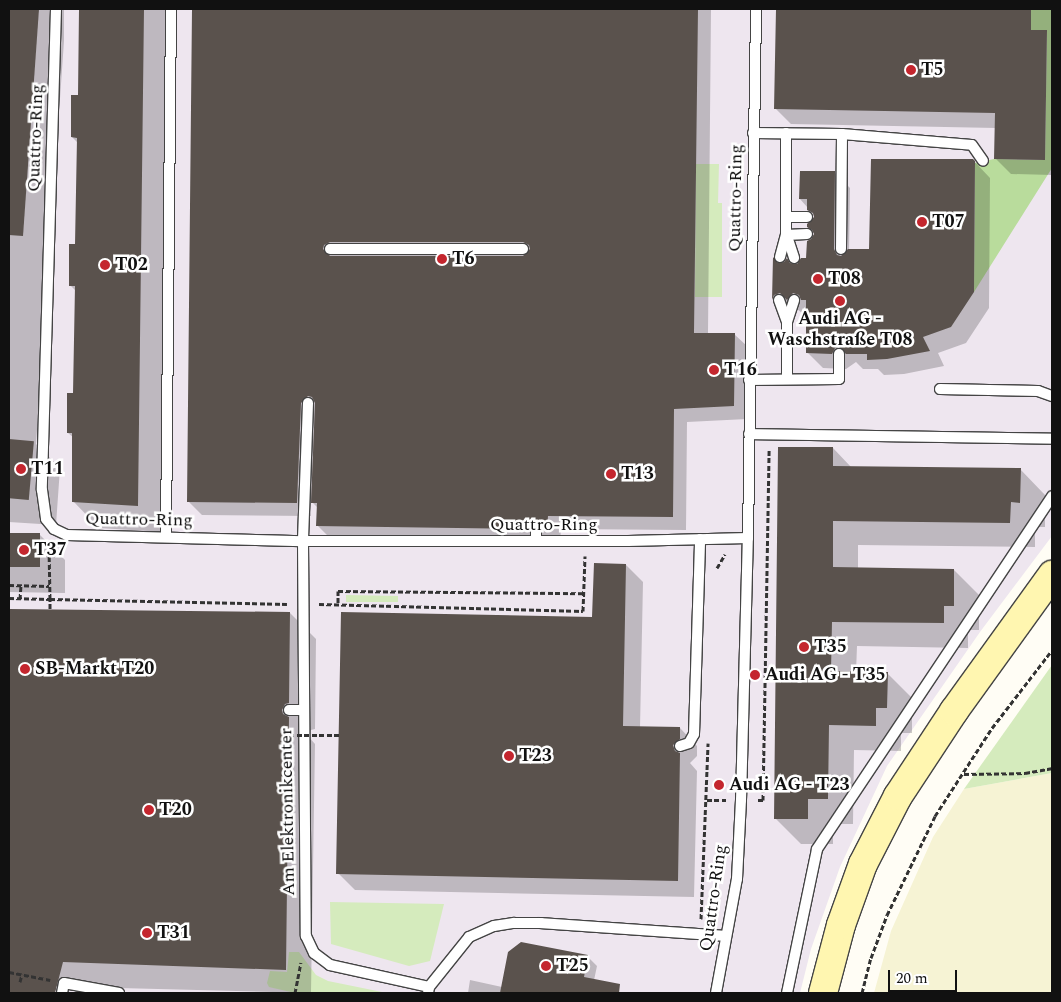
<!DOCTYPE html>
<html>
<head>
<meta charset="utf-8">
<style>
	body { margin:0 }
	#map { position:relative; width:1061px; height:1002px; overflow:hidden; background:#fffdf5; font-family:Spectral,serif }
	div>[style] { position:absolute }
	.industrial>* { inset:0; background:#eee6ef }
	.farmland>* { inset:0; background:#f6f3d4 }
	.green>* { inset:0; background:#d5ebbd }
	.forest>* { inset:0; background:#b9dc9c }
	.shadow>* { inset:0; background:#0003 }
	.building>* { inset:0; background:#5a524d; transform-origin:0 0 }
	.path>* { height:3px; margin-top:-1.5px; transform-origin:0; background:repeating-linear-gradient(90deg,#333 0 5px,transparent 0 7.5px) }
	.roads { filter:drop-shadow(1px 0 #444) drop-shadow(-1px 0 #444) drop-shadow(0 1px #444) drop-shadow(0 -1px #444) }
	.lane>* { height:10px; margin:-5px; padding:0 5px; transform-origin:5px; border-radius:5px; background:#fff }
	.secondary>* { height:28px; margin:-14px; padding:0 14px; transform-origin:14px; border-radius:14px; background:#fff6b0 }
	.path-bridge>* { height:3px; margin-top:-1.5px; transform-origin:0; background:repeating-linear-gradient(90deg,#333 0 5px,transparent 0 7.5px) }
	.dots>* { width:14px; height:14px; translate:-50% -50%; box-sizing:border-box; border:2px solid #fff; border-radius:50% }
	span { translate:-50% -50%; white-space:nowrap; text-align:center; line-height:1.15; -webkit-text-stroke:5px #fff; paint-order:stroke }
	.poi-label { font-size:18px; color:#111; font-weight:700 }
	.left { translate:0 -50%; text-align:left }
	.street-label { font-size:18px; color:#111 }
	.frame { position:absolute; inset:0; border:10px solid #111; pointer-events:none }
	.scale { position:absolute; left:888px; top:970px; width:69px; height:22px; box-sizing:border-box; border:2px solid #111; border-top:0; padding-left:6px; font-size:15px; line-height:18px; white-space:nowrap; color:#111; -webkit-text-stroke:4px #fff; paint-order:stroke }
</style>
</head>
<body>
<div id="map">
	<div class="industrial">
		<div style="clip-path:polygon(9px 9px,1052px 9px,1052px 536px,980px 632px,887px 766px,840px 867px,811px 949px,800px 993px,9px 993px)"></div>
	</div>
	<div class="farmland">
		<div style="clip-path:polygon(1052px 773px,1052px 993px,874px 993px,891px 931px,933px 837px,964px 789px)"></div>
	</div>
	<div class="green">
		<div style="clip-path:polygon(696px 164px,719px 164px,718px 203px,722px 203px,722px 297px,695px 297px)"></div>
		<div style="clip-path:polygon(346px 595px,398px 596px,398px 602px,346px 602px)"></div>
		<div style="clip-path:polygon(1052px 665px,1052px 773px,964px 789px,1047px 672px)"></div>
		<div style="clip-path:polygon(330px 902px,444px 904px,430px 961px,409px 966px,331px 944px)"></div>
		<div style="clip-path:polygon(289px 952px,299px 952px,316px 975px,328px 981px,387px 993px,295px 993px,269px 987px,267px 983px,270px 971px,287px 972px)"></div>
	</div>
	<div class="forest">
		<div style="clip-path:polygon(1031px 9px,1052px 9px,1052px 168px,974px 292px,975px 163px,994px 159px,1045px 160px,1047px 30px,1031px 30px)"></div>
	</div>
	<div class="shadow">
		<div style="clip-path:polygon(9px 9px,64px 9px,64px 41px,36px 444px,60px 468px,56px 525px,9px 522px,9px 529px)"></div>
		<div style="clip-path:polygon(81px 9px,170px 9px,163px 532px,99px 528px,73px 501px,74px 438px,68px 433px,74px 394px,76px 291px,70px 285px,76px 245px,78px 143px,72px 137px,79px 96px)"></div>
		<div style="clip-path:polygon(193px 9px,711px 9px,708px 334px,734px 334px,748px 347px,747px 419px,687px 422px,686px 530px,561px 529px,560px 542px,551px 535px,331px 539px,318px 526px,318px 508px,311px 501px,311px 516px,202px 515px,188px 501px)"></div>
		<div style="clip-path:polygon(777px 9px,1052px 9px,1052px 175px,1011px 174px,995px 158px,996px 128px,791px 124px,776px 109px)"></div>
		<div style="clip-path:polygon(973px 160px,990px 178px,989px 308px,966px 343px,938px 353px,944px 366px,904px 374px,884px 375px,878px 369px,863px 369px,856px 362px,846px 369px,823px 368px,807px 352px,807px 310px,803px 314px,796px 308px,788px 314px,773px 299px,774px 260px,778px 265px,797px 266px,808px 259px,815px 233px,808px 227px,815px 216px,800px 199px,834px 172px,850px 188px,849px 251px,870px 251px)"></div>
		<div style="clip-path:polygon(833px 448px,851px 467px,1020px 469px,1045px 495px,1045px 527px,1035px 527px,1035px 547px,858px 545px,858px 569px,954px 570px,979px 595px,979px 630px,968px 630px,968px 648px,857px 646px,856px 673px,887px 673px,912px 698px,912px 733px,901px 733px,901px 751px,854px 750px,853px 824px,833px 824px,833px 844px,801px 844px,776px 819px)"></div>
		<div style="clip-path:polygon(9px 534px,39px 534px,65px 560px,65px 593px,9px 592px)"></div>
		<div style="clip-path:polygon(626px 565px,643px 582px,640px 728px,680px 728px,697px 746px,697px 756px,690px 763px,697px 771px,694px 897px,355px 890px,338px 873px,594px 618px)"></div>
		<div style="clip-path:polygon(9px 610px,290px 613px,316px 639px,315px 729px,311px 730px,308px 736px,315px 744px,311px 993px,40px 986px,58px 993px,9px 993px)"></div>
		<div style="clip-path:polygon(588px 957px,597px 966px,593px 985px,596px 988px,595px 993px,468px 993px,470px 980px,502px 987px)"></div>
	</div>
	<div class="building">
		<div style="clip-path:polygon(9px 9px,39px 9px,23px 236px,9px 235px)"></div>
		<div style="clip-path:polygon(79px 9px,144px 9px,138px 506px,72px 502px,72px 433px,67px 433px,67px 393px,73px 393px,75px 286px,69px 286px,69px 244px,75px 244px,77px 138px,71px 137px,71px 95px,78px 95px)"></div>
		<div style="clip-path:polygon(evenodd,192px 9px,698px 9px,694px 333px,735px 333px,734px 406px,674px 409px,673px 517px,548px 516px,547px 529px,543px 529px,536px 522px,532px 523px,529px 529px,316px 526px,317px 503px,311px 503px,315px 403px,312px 397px,308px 396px,301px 403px,297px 503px,187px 502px,192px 9px,330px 242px,523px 242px,529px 245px,530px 249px,523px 256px,330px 256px,323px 249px,324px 245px,330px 242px)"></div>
		<div style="clip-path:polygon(776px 9px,1031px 9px,1031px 30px,1047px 30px,1045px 160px,994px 159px,995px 113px,774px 109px)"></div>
		<div style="clip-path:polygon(871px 159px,973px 159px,975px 161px,974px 292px,951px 327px,923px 337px,930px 351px,887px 359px,867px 360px,867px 354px,846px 354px,839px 347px,835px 348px,832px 354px,806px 353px,806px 300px,801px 300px,799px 295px,793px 293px,787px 300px,780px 293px,774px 295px,772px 300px,773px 257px,778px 263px,784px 262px,787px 258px,790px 263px,797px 264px,801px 258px,806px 258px,807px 241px,811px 239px,814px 234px,812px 230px,807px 227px,807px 224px,814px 217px,813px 213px,807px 210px,807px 199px,799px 199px,800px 171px,835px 171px,834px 249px,837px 255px,841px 256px,848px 249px,869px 249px)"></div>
		<div style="left:9px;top:439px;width:25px;height:59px;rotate:5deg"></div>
		<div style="clip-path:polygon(778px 447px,833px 447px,833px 466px,1021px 468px,1020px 503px,1011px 502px,1010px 523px,833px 521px,833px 567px,954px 569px,954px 606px,944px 606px,944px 623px,832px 622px,831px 671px,888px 672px,887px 708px,876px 708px,876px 726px,829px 725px,828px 799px,808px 799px,808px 819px,774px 819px)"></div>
		<div style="left:9px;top:533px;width:31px;height:34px"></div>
		<div style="clip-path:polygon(594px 563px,626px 564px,623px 726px,680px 727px,680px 739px,673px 745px,675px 751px,680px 753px,678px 881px,336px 874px,341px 612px,592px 617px)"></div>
		<div style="clip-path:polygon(9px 609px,290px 612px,289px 703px,285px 704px,282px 710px,283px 714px,289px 717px,286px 970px,63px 962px,55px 993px,9px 993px)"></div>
		<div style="clip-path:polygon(521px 942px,588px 955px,584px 977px,620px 984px,619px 993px,500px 993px,508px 952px)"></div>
	</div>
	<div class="path">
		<div style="left:717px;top:568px;width:16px;rotate:-60deg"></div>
		<div style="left:9px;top:585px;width:40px;rotate:1.4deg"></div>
		<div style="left:9px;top:598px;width:41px;rotate:1.4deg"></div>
		<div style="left:50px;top:599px;width:54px;rotate:-91.1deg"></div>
		<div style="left:20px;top:599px;width:13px;rotate:-86deg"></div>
		<div style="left:338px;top:603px;width:12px;rotate:-90deg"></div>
		<div style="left:338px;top:591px;width:245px;rotate:0.5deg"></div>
		<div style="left:319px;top:604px;width:264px;rotate:1.5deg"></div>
		<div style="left:583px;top:611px;width:55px;rotate:-87.9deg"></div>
		<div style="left:50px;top:609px;width:10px;rotate:-90deg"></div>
		<div style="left:50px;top:599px;width:237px;rotate:1.2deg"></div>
		<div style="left:964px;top:774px;width:61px;rotate:-0.9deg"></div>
		<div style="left:1025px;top:773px;width:27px;rotate:-10deg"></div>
		<div style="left:707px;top:800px;width:19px"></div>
		<div style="left:758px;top:800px;width:5px"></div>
		<div style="left:763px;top:800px;width:351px;rotate:-89deg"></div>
		<div style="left:701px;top:919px;width:176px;rotate:-87.7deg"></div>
		<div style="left:9px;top:972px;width:42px;rotate:11deg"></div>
		<div style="left:20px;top:982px;width:8px;rotate:-76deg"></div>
		<div style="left:295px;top:993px;width:31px;rotate:-79deg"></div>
		<div style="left:862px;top:993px;width:36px;rotate:-76deg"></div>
		<div style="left:871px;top:958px;width:46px;rotate:-69.6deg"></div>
		<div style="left:887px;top:915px;width:110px;rotate:-64.1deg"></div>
		<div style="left:935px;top:816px;width:105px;rotate:-57.1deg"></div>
		<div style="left:992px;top:728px;width:98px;rotate:-52.4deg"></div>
	</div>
	<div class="roads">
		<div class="lane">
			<div style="left:56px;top:9px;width:481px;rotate:91.7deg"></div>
			<div style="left:42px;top:490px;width:29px;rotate:82deg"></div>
			<div style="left:46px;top:519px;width:13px;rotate:51deg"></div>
			<div style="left:54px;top:529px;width:14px;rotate:25deg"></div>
			<div style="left:67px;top:535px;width:236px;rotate:1.5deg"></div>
			<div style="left:303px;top:541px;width:325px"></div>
			<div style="left:628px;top:541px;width:120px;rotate:-1.4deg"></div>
			<div style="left:753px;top:133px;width:89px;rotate:0.6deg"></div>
			<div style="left:842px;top:134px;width:130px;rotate:4.8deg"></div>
			<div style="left:972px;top:145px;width:19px;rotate:55deg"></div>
			<div style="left:786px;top:217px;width:21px"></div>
			<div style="left:786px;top:235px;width:21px;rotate:-3deg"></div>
			<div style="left:787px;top:236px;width:23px;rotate:72deg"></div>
			<div style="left:330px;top:249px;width:193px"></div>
			<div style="left:841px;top:249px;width:115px;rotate:-89.5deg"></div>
			<div style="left:780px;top:257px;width:23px;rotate:-75deg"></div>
			<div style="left:786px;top:235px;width:102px;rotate:-90deg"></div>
			<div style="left:779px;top:300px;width:23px;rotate:70deg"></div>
			<div style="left:787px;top:322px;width:57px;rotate:90deg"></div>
			<div style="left:787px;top:322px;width:23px;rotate:-72deg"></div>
			<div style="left:749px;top:380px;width:90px;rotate:-0.6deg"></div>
			<div style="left:839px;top:379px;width:25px;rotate:-90deg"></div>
			<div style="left:940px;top:389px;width:98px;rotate:1.2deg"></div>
			<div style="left:1038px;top:391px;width:15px;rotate:20deg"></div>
			<div style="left:308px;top:403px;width:138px;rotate:92.1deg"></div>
			<div style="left:303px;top:541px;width:395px;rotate:89.6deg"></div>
			<div style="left:306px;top:936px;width:19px;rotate:65deg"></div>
			<div style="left:314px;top:953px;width:20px;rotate:37deg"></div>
			<div style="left:330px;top:965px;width:101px;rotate:12.5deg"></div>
			<div style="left:429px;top:987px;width:6px;rotate:99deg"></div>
			<div style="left:749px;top:434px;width:303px;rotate:0.9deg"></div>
			<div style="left:166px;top:536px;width:527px;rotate:-89.46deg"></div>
			<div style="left:536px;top:541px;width:12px;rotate:-90deg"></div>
			<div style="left:289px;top:710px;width:14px"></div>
			<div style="left:680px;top:746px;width:9px;rotate:-18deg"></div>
			<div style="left:689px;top:743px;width:10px;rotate:-61deg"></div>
			<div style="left:694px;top:734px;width:195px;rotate:-88.2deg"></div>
			<div style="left:429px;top:987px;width:64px;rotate:-51.3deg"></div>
			<div style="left:469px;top:937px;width:27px;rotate:-24deg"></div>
			<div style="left:494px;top:926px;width:20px;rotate:-9deg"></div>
			<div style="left:514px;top:923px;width:27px"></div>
			<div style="left:541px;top:923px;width:185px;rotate:4deg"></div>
			<div style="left:62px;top:993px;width:10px;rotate:-79deg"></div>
			<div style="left:64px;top:983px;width:56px;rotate:10.3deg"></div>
			<div style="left:716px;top:993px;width:116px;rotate:-79.6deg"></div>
			<div style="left:737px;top:879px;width:79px;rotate:-87.1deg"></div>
			<div style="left:741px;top:800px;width:262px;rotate:-88.5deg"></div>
			<div style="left:748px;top:538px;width:529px;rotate:-89.13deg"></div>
			<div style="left:787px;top:993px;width:147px;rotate:-78.2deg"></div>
			<div style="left:817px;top:849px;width:424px;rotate:-56.3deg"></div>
		</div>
		<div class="secondary">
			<div style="left:823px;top:993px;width:70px;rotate:-75.2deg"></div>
			<div style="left:841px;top:925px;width:65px;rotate:-70.2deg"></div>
			<div style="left:863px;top:864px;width:76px;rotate:-62.8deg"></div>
			<div style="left:898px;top:796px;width:102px;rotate:-56.6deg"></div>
			<div style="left:954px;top:711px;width:168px;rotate:-54.2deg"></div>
		</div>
	</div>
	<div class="path-bridge">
		<div style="left:289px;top:735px;width:50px"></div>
	</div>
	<div class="dots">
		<div style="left:911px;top:70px;background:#c4262e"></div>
		<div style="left:922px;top:222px;background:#c4262e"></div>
		<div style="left:442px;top:259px;background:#c4262e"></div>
		<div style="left:105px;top:265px;background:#c4262e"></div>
		<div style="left:818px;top:279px;background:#c4262e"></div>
		<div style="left:840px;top:301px;background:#c4262e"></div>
		<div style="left:714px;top:370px;background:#c4262e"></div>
		<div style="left:21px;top:469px;background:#c4262e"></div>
		<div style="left:611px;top:474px;background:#c4262e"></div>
		<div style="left:24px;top:550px;background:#c4262e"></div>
		<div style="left:804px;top:647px;background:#c4262e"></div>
		<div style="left:25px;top:669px;background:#c4262e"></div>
		<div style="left:755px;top:675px;background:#c4262e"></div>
		<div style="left:509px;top:756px;background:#c4262e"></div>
		<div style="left:719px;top:785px;background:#c4262e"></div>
		<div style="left:149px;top:810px;background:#c4262e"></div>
		<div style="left:147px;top:933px;background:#c4262e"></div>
		<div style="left:546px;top:966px;background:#c4262e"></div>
	</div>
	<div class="poi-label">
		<span class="left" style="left:921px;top:70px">T5</span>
		<span class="left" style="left:932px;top:222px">T07</span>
		<span class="left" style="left:452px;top:259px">T6</span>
		<span class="left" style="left:115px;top:265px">T02</span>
		<span class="left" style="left:828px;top:279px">T08</span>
		<span style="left:840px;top:330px">Audi AG -<br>Waschstraße T08</span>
		<span class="left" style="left:724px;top:370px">T16</span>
		<span class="left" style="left:31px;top:469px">T11</span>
		<span class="left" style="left:621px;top:474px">T13</span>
		<span class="left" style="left:34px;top:550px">T37</span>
		<span class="left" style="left:814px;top:647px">T35</span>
		<span class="left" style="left:35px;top:669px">SB-Markt T20</span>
		<span class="left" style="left:765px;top:675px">Audi AG - T35</span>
		<span class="left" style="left:519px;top:756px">T23</span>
		<span class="left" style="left:729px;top:785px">Audi AG - T23</span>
		<span class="left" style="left:159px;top:810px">T20</span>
		<span class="left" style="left:157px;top:933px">T31</span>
		<span class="left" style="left:556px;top:966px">T25</span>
	</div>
	<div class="street-label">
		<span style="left:36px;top:138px;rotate:-88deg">Quattro-Ring</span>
		<span style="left:736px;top:198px;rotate:-89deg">Quattro-Ring</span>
		<span style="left:139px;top:520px;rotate:1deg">Quattro-Ring</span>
		<span style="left:544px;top:525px">Quattro-Ring</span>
		<span style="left:288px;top:812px;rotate:-91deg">Am Elektronikcenter</span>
		<span style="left:714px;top:898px;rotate:-82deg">Quattro-Ring</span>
	</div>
	<div class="frame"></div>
	<div class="scale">20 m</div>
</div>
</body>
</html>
